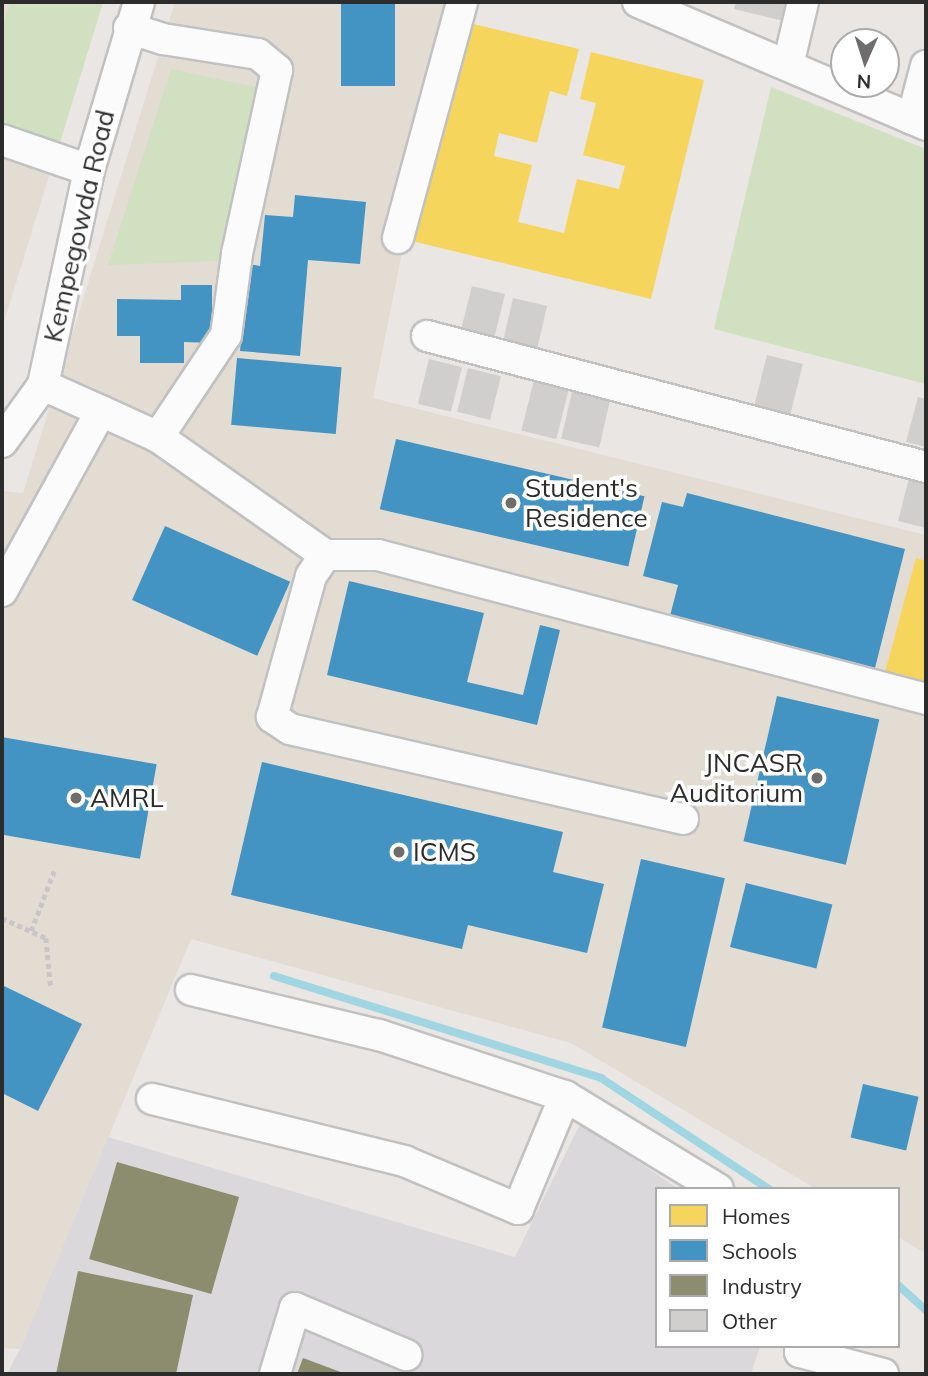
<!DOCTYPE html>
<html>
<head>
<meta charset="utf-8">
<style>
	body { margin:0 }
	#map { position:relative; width:928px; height:1376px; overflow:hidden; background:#e9e6e4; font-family:Mulish,sans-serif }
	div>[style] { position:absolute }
	.industrial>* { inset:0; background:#dad8da }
	.education>* { inset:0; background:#e2dcd3 }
	.green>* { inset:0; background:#d0e0c1 }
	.homes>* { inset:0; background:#f6d55c }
	.schools>* { inset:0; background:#4393c3; transform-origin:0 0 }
	.industry>* { inset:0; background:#8c8c6e; transform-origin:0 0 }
	.stream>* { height:8px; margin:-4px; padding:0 4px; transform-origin:4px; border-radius:4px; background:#a0d5e2 }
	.building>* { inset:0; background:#d1cfcd; transform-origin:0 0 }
	.path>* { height:4.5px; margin-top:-2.25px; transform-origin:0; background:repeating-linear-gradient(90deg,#c7c7c7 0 5px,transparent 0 8.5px) }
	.roads { filter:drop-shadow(2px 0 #c2c1c2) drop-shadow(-2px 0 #c2c1c2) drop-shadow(0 2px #c2c1c2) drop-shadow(0 -2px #c2c1c2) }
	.minor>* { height:30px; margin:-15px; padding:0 15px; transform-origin:15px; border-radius:15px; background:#fcfbfb }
	.dots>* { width:19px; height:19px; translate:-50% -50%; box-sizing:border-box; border:4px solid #fff; border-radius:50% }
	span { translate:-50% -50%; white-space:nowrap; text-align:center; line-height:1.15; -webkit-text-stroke:7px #fff; paint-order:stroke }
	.street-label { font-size:26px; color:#2c2c2c }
	.poi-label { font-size:26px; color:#2c2c2c }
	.left { translate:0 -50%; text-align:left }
	.right { translate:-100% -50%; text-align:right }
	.frame { position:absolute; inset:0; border:4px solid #2c2c2c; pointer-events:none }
	.legend { position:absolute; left:655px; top:1187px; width:245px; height:161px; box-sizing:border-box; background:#fff; border:2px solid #ababab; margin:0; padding:9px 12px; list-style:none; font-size:21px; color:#2c2c2c }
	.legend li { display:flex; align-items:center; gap:14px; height:35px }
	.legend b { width:35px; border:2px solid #ababab }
	.north { position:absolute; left:830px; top:28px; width:70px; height:70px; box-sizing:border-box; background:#fff; border:2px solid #ababab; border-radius:50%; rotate:183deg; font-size:19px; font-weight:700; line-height:28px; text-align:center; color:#2c2c2c }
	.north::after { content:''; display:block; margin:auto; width:24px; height:32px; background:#6e6d6c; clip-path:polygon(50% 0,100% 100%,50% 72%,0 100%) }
</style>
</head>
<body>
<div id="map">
	<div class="industrial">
		<div style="clip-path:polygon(581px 1122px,678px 1189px,657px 1189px,657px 1346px,760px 1346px,751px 1374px,7px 1374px,20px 1349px,108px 1137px,515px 1257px)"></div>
	</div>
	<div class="education">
		<div style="clip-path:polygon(2px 2px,103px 2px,2px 328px)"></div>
		<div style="clip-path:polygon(175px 2px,452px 2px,373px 398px,926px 535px,926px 1230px,923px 1252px,898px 1237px,898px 1189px,816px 1189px,571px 1043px,191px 939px,20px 1349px,2px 1348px,2px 491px,23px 493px)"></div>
	</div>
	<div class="green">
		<div style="clip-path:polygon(11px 2px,103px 2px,58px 149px,2px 128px,2px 28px)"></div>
		<div style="clip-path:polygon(171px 69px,256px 87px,219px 261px,108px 265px)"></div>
		<div style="clip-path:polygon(771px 87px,926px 149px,926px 384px,714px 329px)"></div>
	</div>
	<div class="homes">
		<div style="clip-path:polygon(465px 22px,579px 49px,567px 96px,550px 91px,537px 143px,499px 133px,494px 156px,532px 165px,518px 222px,564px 233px,577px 179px,619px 189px,625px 166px,583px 155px,596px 103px,580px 99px,591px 52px,704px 80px,651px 299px,412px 241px)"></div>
		<div style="clip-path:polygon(916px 558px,926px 561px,926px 687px,884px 676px)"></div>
	</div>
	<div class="schools">
		<div style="left:341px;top:2px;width:54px;height:84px"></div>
		<div style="clip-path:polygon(295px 195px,366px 202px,360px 264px,308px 260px,300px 356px,240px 351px,248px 264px,260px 266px,265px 215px,293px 217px)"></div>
		<div style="clip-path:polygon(181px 285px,212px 285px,212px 343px,184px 342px,184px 363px,140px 363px,140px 336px,117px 336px,117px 299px,181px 300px)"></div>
		<div style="left:237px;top:358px;width:105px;height:67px;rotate:5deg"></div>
		<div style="left:396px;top:439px;width:255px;height:72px;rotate:13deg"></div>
		<div style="clip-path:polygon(687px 493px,905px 549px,875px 668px,670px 616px,678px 585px,643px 576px,662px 502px,683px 507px)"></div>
		<div style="left:165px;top:526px;width:137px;height:81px;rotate:24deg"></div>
		<div style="clip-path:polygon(349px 581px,484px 613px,467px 682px,523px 695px,540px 625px,560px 630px,537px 725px,327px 675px)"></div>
		<div style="left:777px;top:696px;width:105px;height:149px;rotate:13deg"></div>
		<div style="left:2px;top:737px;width:157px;height:96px;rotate:10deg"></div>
		<div style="clip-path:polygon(262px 762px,563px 832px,553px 872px,604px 884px,587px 953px,468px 925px,462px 949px,231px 895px)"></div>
		<div style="left:641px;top:859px;width:86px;height:173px;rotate:13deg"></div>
		<div style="left:746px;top:883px;width:89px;height:66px;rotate:14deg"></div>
		<div style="clip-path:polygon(2px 985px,82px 1024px,38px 1111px,2px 1093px)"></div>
		<div style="left:863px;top:1084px;width:57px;height:55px;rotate:13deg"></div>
	</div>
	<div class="industry">
		<div style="left:117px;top:1162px;width:127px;height:101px;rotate:16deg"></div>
		<div style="clip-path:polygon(78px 1271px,193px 1295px,176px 1374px,56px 1374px)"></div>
		<div style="clip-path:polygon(303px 1358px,346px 1374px,297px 1374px)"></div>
	</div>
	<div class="stream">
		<div style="left:274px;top:976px;width:343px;rotate:17.3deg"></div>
		<div style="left:601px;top:1078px;width:201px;rotate:33.5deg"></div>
		<div style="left:898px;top:1285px;width:38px;rotate:42deg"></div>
	</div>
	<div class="building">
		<div style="clip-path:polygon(736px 2px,797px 2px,792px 23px,734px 9px)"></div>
		<div style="left:472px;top:286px;width:34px;height:48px;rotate:14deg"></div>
		<div style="left:513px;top:298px;width:35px;height:51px;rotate:13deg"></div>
		<div style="left:767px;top:355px;width:37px;height:56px;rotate:14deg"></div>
		<div style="left:429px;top:359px;width:34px;height:46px;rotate:14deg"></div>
		<div style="left:468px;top:368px;width:34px;height:45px;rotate:14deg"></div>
		<div style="left:534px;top:380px;width:36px;height:52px;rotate:14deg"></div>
		<div style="left:572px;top:392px;width:39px;height:48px;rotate:13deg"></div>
		<div style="clip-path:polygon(918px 397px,926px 399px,926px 447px,906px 442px)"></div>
		<div style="clip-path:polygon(910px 474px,926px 478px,926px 528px,898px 521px)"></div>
	</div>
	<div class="path">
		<div style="left:2px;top:918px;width:48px;rotate:24.4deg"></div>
		<div style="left:46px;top:938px;width:50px;rotate:84.3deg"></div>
		<div style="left:31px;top:931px;width:64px;rotate:-69deg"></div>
	</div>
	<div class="roads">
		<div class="minor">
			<div style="left:638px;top:2px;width:313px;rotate:23.1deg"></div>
			<div style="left:129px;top:28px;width:36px;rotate:18deg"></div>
			<div style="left:163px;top:39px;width:96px;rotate:9deg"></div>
			<div style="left:258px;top:54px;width:25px;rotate:40deg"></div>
			<div style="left:277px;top:70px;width:188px;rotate:102.3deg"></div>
			<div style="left:237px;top:254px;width:82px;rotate:97.7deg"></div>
			<div style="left:226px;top:335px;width:123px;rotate:123.7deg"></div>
			<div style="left:788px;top:65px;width:65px;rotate:-76.6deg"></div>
			<div style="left:912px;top:119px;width:55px;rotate:-75.2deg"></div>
			<div style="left:2px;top:140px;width:92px;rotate:19deg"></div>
			<div style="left:398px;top:238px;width:245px;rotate:-74.8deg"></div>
			<div style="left:427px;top:336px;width:516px;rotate:14.71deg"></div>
			<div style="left:101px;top:411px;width:63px;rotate:24.5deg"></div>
			<div style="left:158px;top:437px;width:204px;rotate:35.2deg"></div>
			<div style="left:2px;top:442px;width:70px;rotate:-54.3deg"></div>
			<div style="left:43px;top:385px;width:220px;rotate:-77.9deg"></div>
			<div style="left:89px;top:170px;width:175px;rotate:-73.4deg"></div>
			<div style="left:2px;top:591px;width:205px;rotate:-61.2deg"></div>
			<div style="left:101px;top:411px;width:64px;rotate:-155.9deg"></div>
			<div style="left:683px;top:819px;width:403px;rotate:-167.1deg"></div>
			<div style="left:290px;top:729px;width:22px;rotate:-146deg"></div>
			<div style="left:272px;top:717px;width:146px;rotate:-74.5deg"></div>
			<div style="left:311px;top:576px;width:25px;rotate:-56deg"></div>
			<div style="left:325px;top:555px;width:53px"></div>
			<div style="left:378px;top:555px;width:567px;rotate:14.72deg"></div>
			<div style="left:191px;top:990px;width:193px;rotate:13.5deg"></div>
			<div style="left:379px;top:1035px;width:196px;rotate:18.2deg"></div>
			<div style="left:565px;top:1096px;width:179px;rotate:31.3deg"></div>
			<div style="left:152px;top:1099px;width:260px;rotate:13.8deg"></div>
			<div style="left:404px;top:1161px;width:124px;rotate:22.8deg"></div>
			<div style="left:518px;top:1209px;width:122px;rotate:-67.4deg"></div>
			<div style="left:801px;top:1346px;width:6px;rotate:99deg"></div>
			<div style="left:800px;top:1352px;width:86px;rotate:14.8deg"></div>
			<div style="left:275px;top:1374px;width:69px;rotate:-73.1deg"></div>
			<div style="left:295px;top:1308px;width:121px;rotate:22.9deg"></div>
		</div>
	</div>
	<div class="dots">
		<div style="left:511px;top:503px;background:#6e6d6c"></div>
		<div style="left:817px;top:778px;background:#6e6d6c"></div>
		<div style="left:76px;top:798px;background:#6e6d6c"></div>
		<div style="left:399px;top:852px;background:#6e6d6c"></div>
	</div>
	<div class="street-label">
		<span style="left:79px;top:226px;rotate:-77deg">Kempegowda Road</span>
	</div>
	<div class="poi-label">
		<span class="left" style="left:525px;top:503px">Student's<br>Residence</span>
		<span class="right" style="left:803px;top:778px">JNCASR<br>Auditorium</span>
		<span class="left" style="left:90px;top:798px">AMRL</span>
		<span class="left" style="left:413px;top:852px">ICMS</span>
	</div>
	<div class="frame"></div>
	<ul class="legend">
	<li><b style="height:19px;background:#f6d55c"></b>Homes</li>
	<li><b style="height:19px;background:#4393c3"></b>Schools</li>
	<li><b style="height:19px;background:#8c8c6e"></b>Industry</li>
	<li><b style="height:19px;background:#d1cfcd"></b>Other</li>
	</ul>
	<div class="north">N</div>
</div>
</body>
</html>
